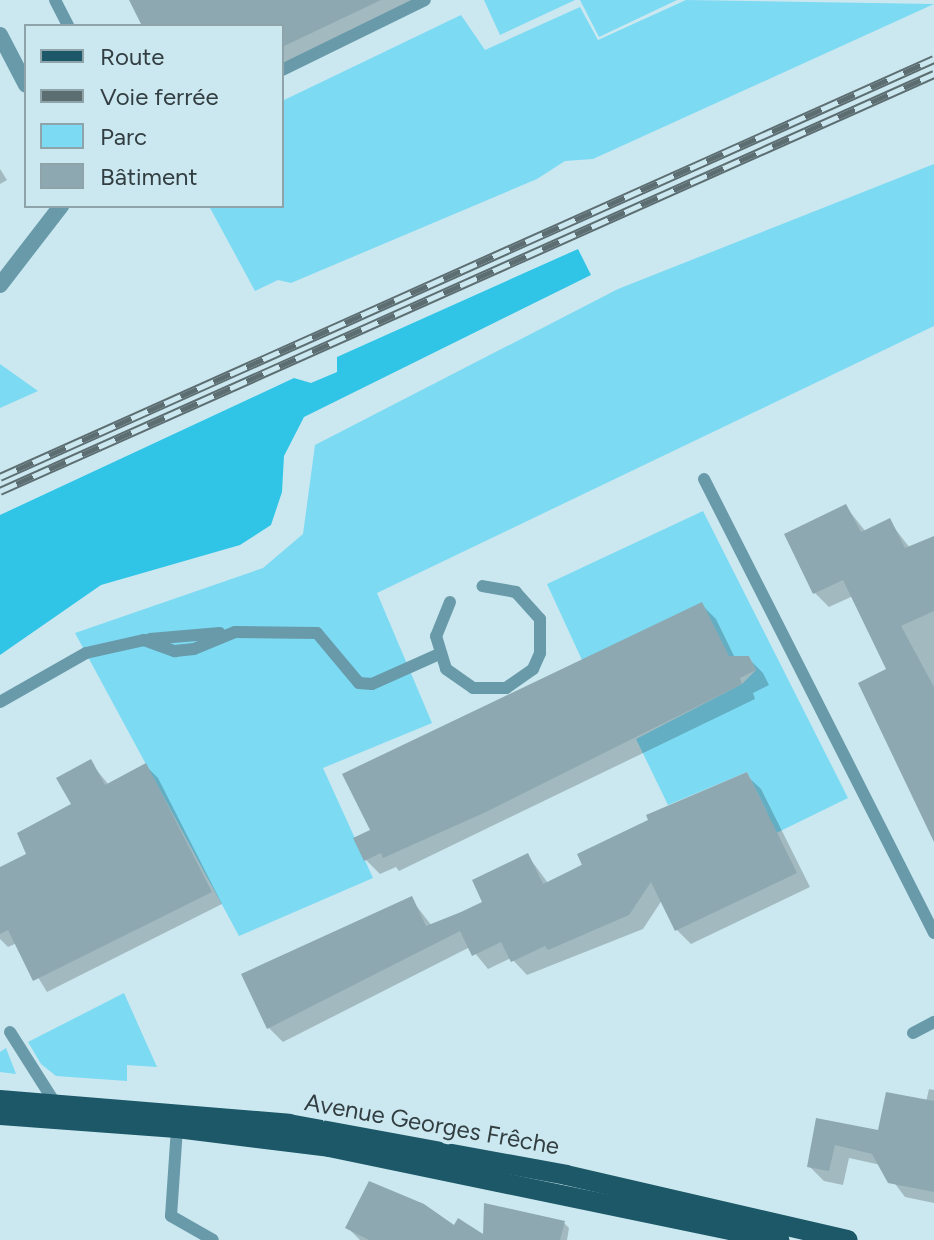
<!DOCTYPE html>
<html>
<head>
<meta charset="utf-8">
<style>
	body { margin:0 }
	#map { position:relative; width:934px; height:1240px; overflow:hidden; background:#cbe8f0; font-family:Figtree,sans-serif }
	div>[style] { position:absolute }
	.green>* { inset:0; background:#7cdaf3 }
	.forest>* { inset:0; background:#30c5e7 }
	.shadow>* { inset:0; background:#0003 }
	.building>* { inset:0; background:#8da8b0 }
	.service>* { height:12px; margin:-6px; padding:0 6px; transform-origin:6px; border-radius:6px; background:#689aa9 }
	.minor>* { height:16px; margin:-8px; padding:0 8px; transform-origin:8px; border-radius:8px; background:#689aa9 }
	.primary>* { height:20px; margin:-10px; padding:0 10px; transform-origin:10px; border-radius:10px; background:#1c5867 }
	.rail>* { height:9px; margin-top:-4.5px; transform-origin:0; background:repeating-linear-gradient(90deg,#cbe8f0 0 18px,#5d6e72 0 36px); box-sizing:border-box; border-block:2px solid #5d6e72 }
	span { translate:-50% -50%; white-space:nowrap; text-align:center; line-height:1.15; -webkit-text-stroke:8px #cbe8f0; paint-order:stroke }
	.street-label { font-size:24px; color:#323e41 }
	.legend { position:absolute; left:24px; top:24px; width:260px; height:184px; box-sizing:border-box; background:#cbe8f0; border:2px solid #8ea4aa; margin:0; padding:10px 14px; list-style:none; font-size:24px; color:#323e41 }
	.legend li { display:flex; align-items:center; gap:16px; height:40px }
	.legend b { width:40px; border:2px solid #8ea4aa }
</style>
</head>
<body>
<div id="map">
	<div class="green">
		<div style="clip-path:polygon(484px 0,575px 0,500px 35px)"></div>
		<div style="clip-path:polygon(580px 0,677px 0,599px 37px)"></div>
		<div style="clip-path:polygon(686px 0,934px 4px,593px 159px,565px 161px,537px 179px,291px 283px,278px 280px,255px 291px,209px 206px,282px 206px,282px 101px,461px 15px,485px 50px,580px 7px,598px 40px)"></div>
		<div style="clip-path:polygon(934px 164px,934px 326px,377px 593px,432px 723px,323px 768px,373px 878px,239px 936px,75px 633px,263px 568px,303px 534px,315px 445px,618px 289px)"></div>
		<div style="clip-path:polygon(0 364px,38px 391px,0 408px)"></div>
		<div style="clip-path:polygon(703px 511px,848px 798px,758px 842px,767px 812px,747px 772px,668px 805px,636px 739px,742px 684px,756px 670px,749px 656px,732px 663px,582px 660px,547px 584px)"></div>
		<div style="clip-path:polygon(124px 993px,157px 1067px,127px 1065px,127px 1081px,56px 1076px,41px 1064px,28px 1042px)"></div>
		<div style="clip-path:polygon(6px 1048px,16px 1074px,0 1072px,0 1052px)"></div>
	</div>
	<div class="forest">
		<div style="clip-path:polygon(578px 249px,591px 275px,304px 417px,284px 456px,282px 492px,271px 525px,240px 545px,101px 585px,0 655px,0 515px,294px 378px,311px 383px,337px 372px,337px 357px)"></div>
	</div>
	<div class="shadow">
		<div style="clip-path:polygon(130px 0,414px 0,282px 69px,282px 26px,144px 26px)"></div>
		<div style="clip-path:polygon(0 169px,7px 180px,0 184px)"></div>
		<div style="clip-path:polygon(846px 507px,866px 532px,889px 521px,910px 548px,934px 538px,934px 830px,889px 670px,853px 596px,829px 607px,814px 592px)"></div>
		<div style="clip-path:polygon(702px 605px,716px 619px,735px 658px,748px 658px,763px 673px,769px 685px,753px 693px,755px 699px,399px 871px,396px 867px,380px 874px,366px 860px,372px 831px)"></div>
		<div style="clip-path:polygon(90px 762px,109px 785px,146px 766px,158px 778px,222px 904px,47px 992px,17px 943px,8px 947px,0 939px,0 869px,29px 855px,73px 805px)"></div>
		<div style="clip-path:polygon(746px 775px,761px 789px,810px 887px,691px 944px,677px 930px,662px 900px,643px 929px,527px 975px,511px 958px,488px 969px,470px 947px,283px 1042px,269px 1028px,243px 975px,411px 899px,432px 926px,485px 903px,528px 856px,548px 883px)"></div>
		<div style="clip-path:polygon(929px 1089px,934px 1090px,934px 1203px,905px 1197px,881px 1165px,849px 1158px,843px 1185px,824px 1181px,809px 1166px,818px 1120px,879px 1132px,926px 1102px)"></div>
		<div style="clip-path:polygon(564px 1223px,569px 1228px,567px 1240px,360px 1240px,348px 1228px,455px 1228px,481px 1234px)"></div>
	</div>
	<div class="building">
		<div style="clip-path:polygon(129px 0,381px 0,282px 47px,282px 26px,142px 26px)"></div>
		<div style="clip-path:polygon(846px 504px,861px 532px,890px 518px,905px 548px,934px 536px,934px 611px,901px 626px,934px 687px,934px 842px,858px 683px,886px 669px,843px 580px,813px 594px,784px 534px)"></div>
		<div style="clip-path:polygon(702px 602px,729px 656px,749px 656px,756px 670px,740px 678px,742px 684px,486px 812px,383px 858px,381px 853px,364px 861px,353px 838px,370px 830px,342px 774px)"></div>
		<div style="clip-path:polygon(91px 759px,105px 785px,146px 763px,212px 892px,33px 981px,8px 930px,0 934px,0 867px,26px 854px,17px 833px,71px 804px,56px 778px)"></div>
		<div style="clip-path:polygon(747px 772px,797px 873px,675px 931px,651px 882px,629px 915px,548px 950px,545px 946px,511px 962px,501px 942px,472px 956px,460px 931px,267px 1029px,241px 974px,412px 896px,426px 926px,461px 912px,482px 902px,472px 880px,528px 853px,543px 884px,582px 865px,577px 854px,648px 820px,646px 815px)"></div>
		<div style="clip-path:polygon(886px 1092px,934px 1101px,934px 1192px,888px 1183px,872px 1154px,835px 1145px,829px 1171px,807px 1167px,816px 1118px,878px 1130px)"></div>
		<div style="clip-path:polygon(369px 1181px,424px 1204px,454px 1225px,458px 1218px,483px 1234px,484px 1203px,565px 1221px,560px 1240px,369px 1240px,345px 1228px)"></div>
	</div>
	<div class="service">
		<div style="left:55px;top:0;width:29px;rotate:63deg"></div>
		<div style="left:282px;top:70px;width:159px;rotate:-26.1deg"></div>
		<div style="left:704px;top:479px;width:509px;rotate:63.13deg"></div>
		<div style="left:450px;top:602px;width:37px;rotate:112deg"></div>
		<div style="left:436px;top:636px;width:34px;rotate:73deg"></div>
		<div style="left:446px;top:669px;width:33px;rotate:35deg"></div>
		<div style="left:473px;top:688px;width:33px"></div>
		<div style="left:506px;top:688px;width:33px;rotate:-35deg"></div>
		<div style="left:533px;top:669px;width:17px;rotate:-66deg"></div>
		<div style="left:540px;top:653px;width:34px;rotate:-90deg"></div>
		<div style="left:540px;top:619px;width:36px;rotate:-132deg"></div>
		<div style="left:516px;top:592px;width:34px;rotate:-170deg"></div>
		<div style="left:150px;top:639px;width:70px;rotate:-4.9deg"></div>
		<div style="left:0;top:702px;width:99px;rotate:-29.7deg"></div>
		<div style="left:86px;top:653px;width:59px;rotate:-12.6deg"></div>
		<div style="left:144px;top:640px;width:33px;rotate:20deg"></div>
		<div style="left:175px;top:651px;width:19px;rotate:-6deg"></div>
		<div style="left:194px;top:649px;width:44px;rotate:-22.5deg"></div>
		<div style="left:235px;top:632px;width:82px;rotate:0.7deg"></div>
		<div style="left:317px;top:633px;width:65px;rotate:50deg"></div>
		<div style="left:359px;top:683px;width:13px;rotate:4deg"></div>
		<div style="left:372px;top:684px;width:73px;rotate:-24.1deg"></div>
		<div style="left:10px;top:1032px;width:84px;rotate:57.6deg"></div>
		<div style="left:913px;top:1033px;width:24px;rotate:-28deg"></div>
		<div style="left:177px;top:1128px;width:88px;rotate:93.9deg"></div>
		<div style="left:171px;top:1216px;width:48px;rotate:29.7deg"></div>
	</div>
	<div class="minor">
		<div style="left:0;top:35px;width:56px;rotate:62.5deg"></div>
		<div style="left:0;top:285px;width:100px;rotate:-52.3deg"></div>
	</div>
	<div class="primary">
		<div style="left:0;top:1100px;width:290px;rotate:4.7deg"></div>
		<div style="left:289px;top:1124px;width:282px;rotate:10.4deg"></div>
		<div style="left:566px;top:1175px;width:289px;rotate:13deg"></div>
		<div style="left:0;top:1115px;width:177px;rotate:4.2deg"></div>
		<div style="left:177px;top:1128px;width:153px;rotate:7.1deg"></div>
		<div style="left:329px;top:1147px;width:460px;rotate:11.7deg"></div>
	</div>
	<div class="rail">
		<div style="left:0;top:477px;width:1023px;rotate:-24.11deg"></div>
		<div style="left:0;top:491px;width:1023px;rotate:-24.06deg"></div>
	</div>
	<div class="street-label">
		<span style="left:432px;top:1124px;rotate:10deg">Avenue Georges Frêche</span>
	</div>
	<ul class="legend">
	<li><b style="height:10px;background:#1c5867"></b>Route</li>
	<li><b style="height:10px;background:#5d6e72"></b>Voie ferrée</li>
	<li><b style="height:22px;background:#7cdaf3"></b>Parc</li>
	<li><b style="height:22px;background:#8da8b0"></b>Bâtiment</li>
	</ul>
</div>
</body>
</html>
